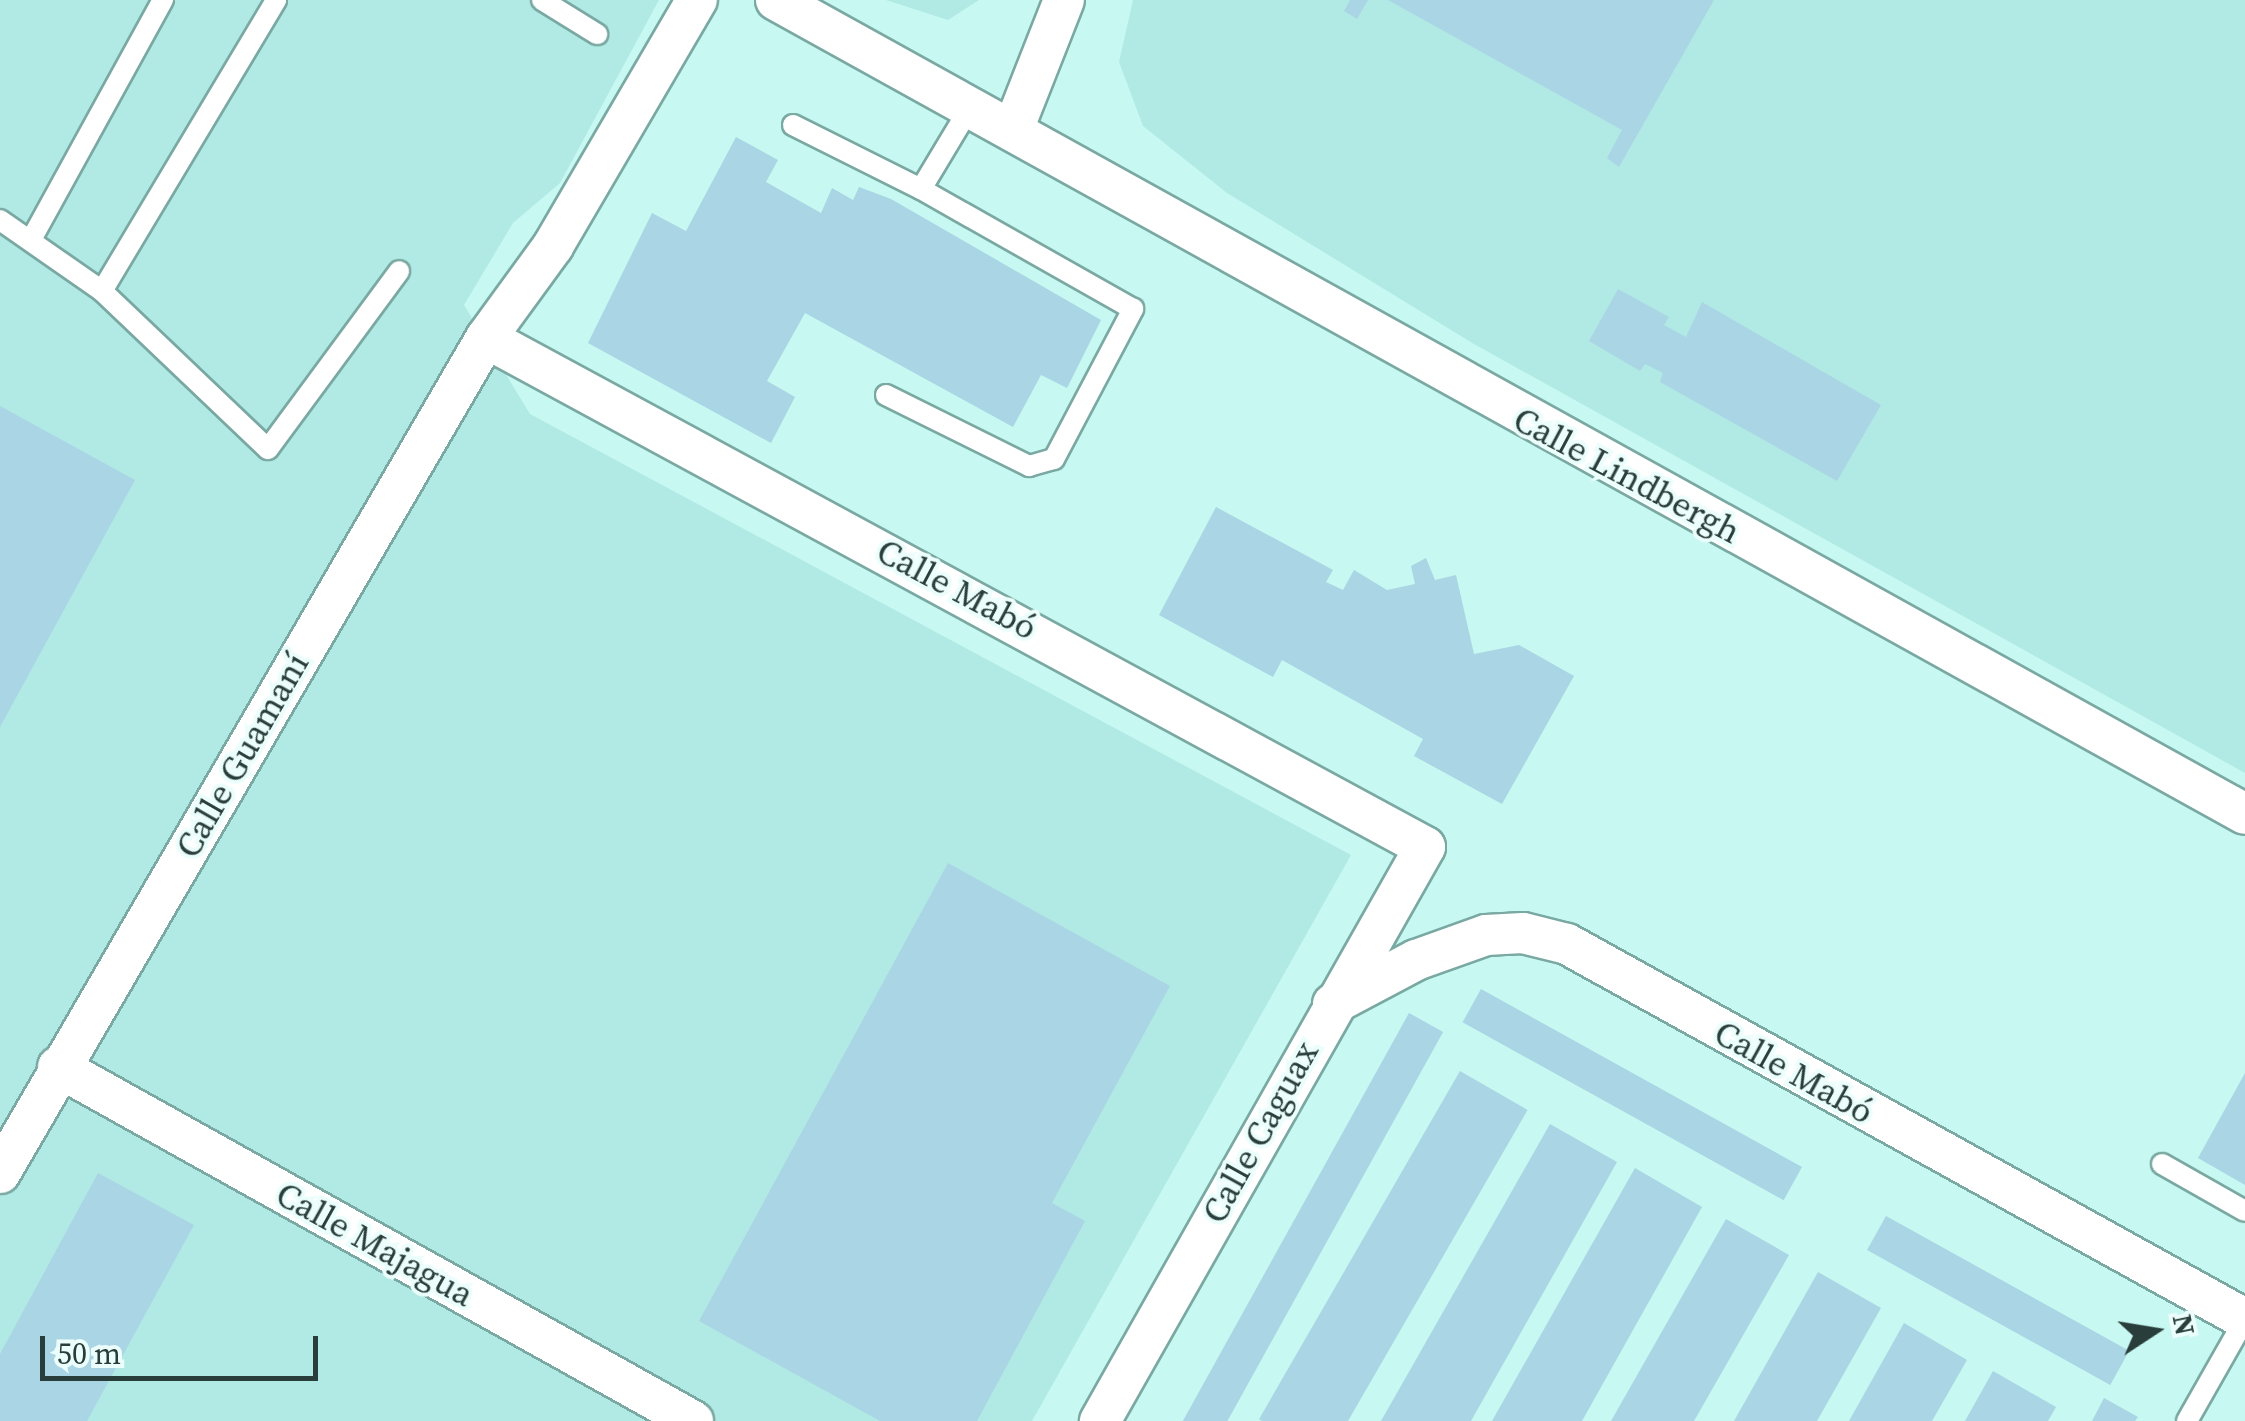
<!DOCTYPE html>
<html>
<head>
<meta charset="utf-8">
<style>
	body { margin:0 }
	#map { position:relative; width:2245px; height:1421px; overflow:hidden; background:#c7f8f1; font-family:"Source Serif 4",serif }
	div>[style] { position:absolute }
	.built>* { inset:0; background:#b1eae4 }
	.building>* { inset:0; background:#aad5e4; transform-origin:0 0 }
	.roads { filter:drop-shadow(2px 0 #7aa8a2) drop-shadow(-2px 0 #7aa8a2) drop-shadow(0 2px #7aa8a2) drop-shadow(0 -2px #7aa8a2) }
	.service>* { height:20px; margin:-10px; padding:0 10px; transform-origin:10px; border-radius:10px; background:#fff }
	.minor>* { height:40px; margin:-20px; padding:0 20px; transform-origin:20px; border-radius:20px; background:#fff }
	span { translate:-50% -50%; white-space:nowrap; text-align:center; line-height:1.15; -webkit-text-stroke:8px #ebfefb; paint-order:stroke }
	.street-label { font-size:35px; color:#293d3a }
	.north { position:absolute; left:2105px; top:1281px; width:100px; height:100px; -webkit-text-stroke:8px #ebfefb; paint-order:stroke; rotate:78deg; font-size:28px; font-weight:700; line-height:40px; text-align:center; color:#293d3a }
	.north::after { content:''; display:block; margin:auto; width:35px; height:45px; background:#293d3a; clip-path:polygon(50% 0,100% 100%,50% 72%,0 100%) }
	.scale { position:absolute; left:40px; top:1336px; width:278px; height:45px; box-sizing:border-box; border:5px solid #293d3a; border-top:0; padding-left:12px; font-size:30px; line-height:35px; white-space:nowrap; color:#293d3a; -webkit-text-stroke:8px #ebfefb; paint-order:stroke }
</style>
</head>
<body>
<div id="map">
	<div class="built">
		<div style="clip-path:polygon(0 0,659px 0,560px 183px,513px 223px,464px 305px,530px 414px,1351px 855px,1032px 1421px,0 1421px)"></div>
		<div style="clip-path:polygon(886px 0,979px 0,948px 20px)"></div>
		<div style="clip-path:polygon(1133px 0,2245px 0,2245px 773px,1474px 344px,1227px 193px,1143px 126px,1119px 62px)"></div>
	</div>
	<div class="building">
		<div style="clip-path:polygon(1350px 0,1368px 0,1357px 19px,1344px 11px)"></div>
		<div style="clip-path:polygon(1388px 0,1714px 0,1619px 167px,1607px 158px,1622px 130px)"></div>
		<div style="clip-path:polygon(736px 137px,778px 160px,766px 182px,821px 213px,832px 188px,853px 200px,859px 187px,891px 199px,1101px 320px,1067px 388px,1041px 375px,1013px 427px,805px 313px,767px 381px,795px 397px,771px 443px,588px 343px,652px 213px,686px 231px)"></div>
		<div style="clip-path:polygon(1618px 289px,1669px 317px,1664px 325px,1686px 337px,1702px 302px,1881px 405px,1837px 481px,1660px 382px,1663px 373px,1645px 364px,1640px 371px,1589px 341px)"></div>
		<div style="clip-path:polygon(0 406px,135px 480px,0 727px)"></div>
		<div style="clip-path:polygon(1216px 507px,1333px 570px,1326px 582px,1343px 590px,1354px 570px,1387px 590px,1415px 584px,1411px 566px,1426px 558px,1435px 580px,1456px 575px,1474px 654px,1519px 645px,1574px 676px,1502px 804px,1414px 756px,1423px 739px,1282px 660px,1273px 677px,1159px 615px)"></div>
		<div style="clip-path:polygon(948px 863px,1170px 986px,1052px 1203px,1085px 1221px,977px 1421px,880px 1421px,699px 1321px)"></div>
		<div style="left:1481px;top:989px;width:367px;height:38px;rotate:29deg"></div>
		<div style="left:1409px;top:1013px;width:39px;height:467px;rotate:29deg"></div>
		<div style="left:1460px;top:1071px;width:78px;height:402px;rotate:30deg"></div>
		<div style="clip-path:polygon(2245px 1073px,2245px 1185px,2198px 1158px)"></div>
		<div style="clip-path:polygon(1550px 1124px,1617px 1162px,1471px 1421px,1381px 1421px)"></div>
		<div style="clip-path:polygon(1635px 1168px,1702px 1207px,1582px 1421px,1492px 1421px)"></div>
		<div style="clip-path:polygon(98px 1173px,194px 1225px,87px 1421px,0 1421px,0 1354px)"></div>
		<div style="left:1886px;top:1216px;width:278px;height:39px;rotate:29deg"></div>
		<div style="clip-path:polygon(1726px 1219px,1789px 1255px,1694px 1421px,1611px 1421px)"></div>
		<div style="clip-path:polygon(1818px 1272px,1881px 1308px,1817px 1421px,1734px 1421px)"></div>
		<div style="clip-path:polygon(1904px 1323px,1967px 1360px,1932px 1421px,1849px 1421px)"></div>
		<div style="clip-path:polygon(1993px 1371px,2056px 1407px,2048px 1421px,1965px 1421px)"></div>
		<div style="clip-path:polygon(2104px 1398px,2138px 1417px,2135px 1421px,2092px 1421px)"></div>
	</div>
	<div class="roads">
		<div class="service">
			<div style="left:542px;top:0;width:65px;rotate:31.7deg"></div>
			<div style="left:793px;top:125px;width:143px;rotate:26.6deg"></div>
			<div style="left:921px;top:189px;width:99px;rotate:-59deg"></div>
			<div style="left:0;top:220px;width:124px;rotate:34.8deg"></div>
			<div style="left:102px;top:291px;width:339px;rotate:-59.1deg"></div>
			<div style="left:32px;top:238px;width:272px;rotate:-61.2deg"></div>
			<div style="left:102px;top:291px;width:229px;rotate:43.6deg"></div>
			<div style="left:268px;top:449px;width:221px;rotate:-53.6deg"></div>
			<div style="left:886px;top:395px;width:160px;rotate:26.4deg"></div>
			<div style="left:1029px;top:466px;width:26px;rotate:-16deg"></div>
			<div style="left:1054px;top:459px;width:170px;rotate:-62.2deg"></div>
			<div style="left:1133px;top:309px;width:244px;rotate:-150.5deg"></div>
			<div style="left:2162px;top:1164px;width:95px;rotate:29.5deg"></div>
			<div style="left:2187px;top:1421px;width:117px;rotate:-60.4deg"></div>
		</div>
		<div class="minor">
			<div style="left:776px;top:0;width:1679px;rotate:28.99deg"></div>
			<div style="left:1014px;top:127px;width:136px;rotate:-68.5deg"></div>
			<div style="left:486px;top:338px;width:1068px;rotate:28.46deg"></div>
			<div style="left:1425px;top:847px;width:660px;rotate:119.52deg"></div>
			<div style="left:1333px;top:1004px;width:94px;rotate:-27.9deg"></div>
			<div style="left:1416px;top:960px;width:74px;rotate:-19.7deg"></div>
			<div style="left:1486px;top:935px;width:37px;rotate:-3deg"></div>
			<div style="left:1523px;top:933px;width:45px;rotate:14deg"></div>
			<div style="left:1567px;top:944px;width:775px;rotate:28.95deg"></div>
			<div style="left:58px;top:1067px;width:727px;rotate:29.14deg"></div>
			<div style="left:0;top:1173px;width:966px;rotate:-59.8deg"></div>
			<div style="left:486px;top:338px;width:114px;rotate:-53.9deg"></div>
			<div style="left:553px;top:246px;width:285px;rotate:-59.7deg"></div>
		</div>
	</div>
	<div class="street-label">
		<span style="left:1627px;top:475px;rotate:28deg">Calle Lindbergh</span>
		<span style="left:957px;top:589px;rotate:28deg">Calle Mabó</span>
		<span style="left:242px;top:755px;rotate:-60deg">Calle Guamaní</span>
		<span style="left:1794px;top:1072px;rotate:29deg">Calle Mabó</span>
		<span style="left:1260px;top:1132px;rotate:-61deg">Calle Caguax</span>
		<span style="left:375px;top:1244px;rotate:29deg">Calle Majagua</span>
	</div>
	<div class="north">N</div>
	<div class="scale">50 m</div>
</div>
</body>
</html>
